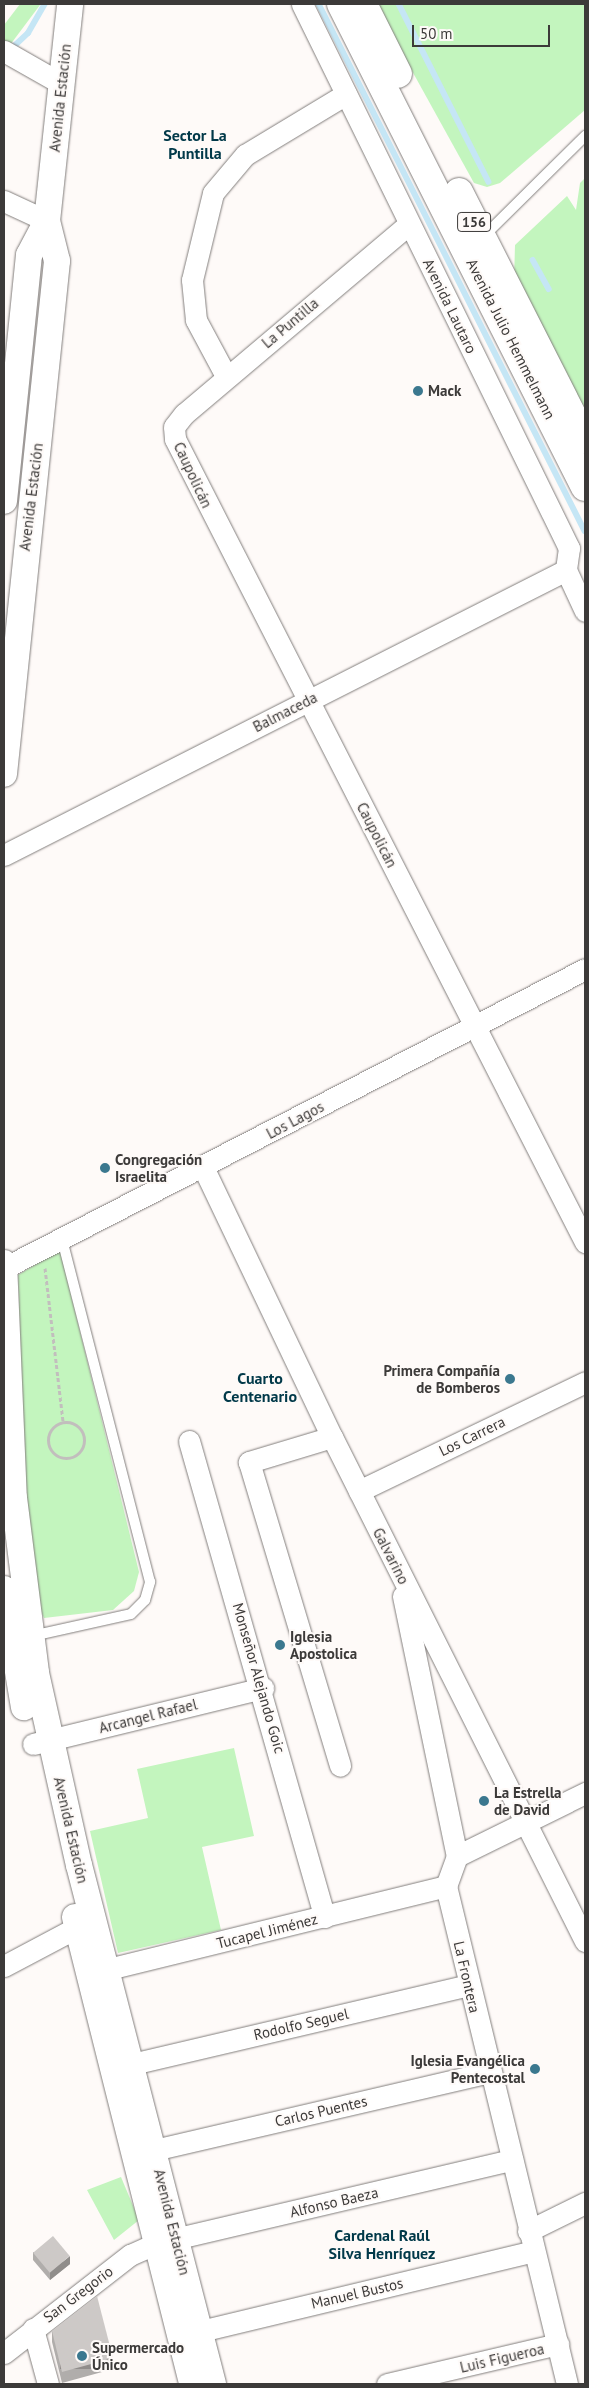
<!DOCTYPE html>
<html>
<head>
<meta charset="utf-8">
<style>
	body { margin:0 }
	#map { position:relative; width:589px; height:2388px; overflow:hidden; background:#fefaf8; font-family:"PT Sans",sans-serif }
	div>[style] { position:absolute }
	[style*='--x'] { left:calc(var(--x)*1px); top:calc(var(--y)*1px); width:calc(var(--w)*1px); rotate:calc(var(--a)*1deg) }
	.green>* { inset:0; background:#c3f5be }
	.stream>* { height:5.5px; margin:-2.75px; padding:0 2.75px; transform-origin:2.75px; border-radius:2.75px; background:#c5e6f5 }
	.path>* { height:3px; margin-top:-1.5px; transform-origin:0; background:repeating-linear-gradient(90deg,#c2bebd 0 4px,transparent 0 6.5px) }
	.path>.ring { margin:-1.5px; padding:0; box-sizing:content-box; background:none; border:3px solid #c2bebd; border-radius:50% }
	.roads { filter:drop-shadow(0 0 1px #827e7c) drop-shadow(0 0 1px #827e7c) }
	.service>* { height:10px; margin:-5px; padding:0 5px; transform-origin:5px; border-radius:5px; background:#fff }
	.minor>* { height:21px; margin:-10.5px; padding:0 10.5px; transform-origin:10.5px; border-radius:10.5px; background:#fff }
	.tertiary>* { height:26px; margin:-13px; padding:0 13px; transform-origin:13px; border-radius:13px; background:#fff }
	.trunk>* { height:28px; margin:-14px; padding:0 14px; transform-origin:14px; border-radius:14px; background:#fff }
	.wall>* { inset:0; background:#b0adab }
	.shaded-wall>* { inset:0; background:#908d8b; transform-origin:0 0 }
	.building>* { inset:0; background:#cdc9c7; transform-origin:0 0 }
	.dots>* { width:14px; height:14px; translate:-50% -50%; box-sizing:border-box; border:2px solid #fefaf8; border-radius:50% }
	span { translate:-50% -50%; white-space:nowrap; text-align:center; line-height:1.15; -webkit-text-stroke:4px #fefaf8; paint-order:stroke }
	.shield-label span { padding:1px 4px; background:#fefaf8; border:1px solid; border-radius:4px; -webkit-text-stroke-width:0 }
	.shield-label { font-size:14px; color:#3c3a39; font-weight:700 }
	.street-label { font-size:15px; color:#3c3a39 }
	.poi-label { font-size:15px; color:#3c3a39; font-weight:700 }
	.left { translate:0 -50%; text-align:left }
	.right { translate:-100% -50%; text-align:right }
	.neighbourhood-label { font-size:16px; color:#013949; font-weight:700 }
	.frame { position:absolute; inset:0; border:5px solid #3c3a39; pointer-events:none }
	.scale { position:absolute; left:412px; top:25px; width:138px; height:22px; box-sizing:border-box; border:2px solid #3c3a39; border-top:0; padding-left:6px; font-size:15px; line-height:18px; white-space:nowrap; color:#3c3a39; -webkit-text-stroke:4px #fefaf8; paint-order:stroke }
</style>
</head>
<body>
<div id="map">
	<div class="green">
		<div style="clip-path:polygon(20px 4px,40px 5px,10px 45px,4px 40px,4px 25px)"></div>
		<div style="clip-path:polygon(375px 4px,585px 4px,585px 110px,500px 183px,487px 187px,474px 183px)"></div>
		<div style="clip-path:polygon(585px 178px,585px 421px,514px 281px,515px 245px,567px 196px,576px 210px,580px 183px)"></div>
		<div style="clip-path:polygon(60px 1250px,139px 1572px,134px 1591px,113px 1610px,44px 1618px,35px 1599px,25px 1525px,18px 1275px)"></div>
		<div style="clip-path:polygon(234px 1748px,254px 1836px,202px 1847px,221px 1930px,118px 1953px,90px 1831px,148px 1818px,137px 1769px)"></div>
		<div style="clip-path:polygon(121px 2177px,139px 2220px,114px 2240px,87px 2190px)"></div>
	</div>
	<div class="stream">
		<div style="--x:319;--y:4;--w:590;--a:63.22"></div>
		<div style="--x:399;--y:4;--w:199;--a:63.2"></div>
		<div style="--x:11;--y:49;--w:23;--a:-43"></div>
		<div style="--x:28;--y:33;--w:34;--a:-60"></div>
		<div style="--x:533;--y:260;--w:33;--a:61"></div>
	</div>
	<div class="path">
		<div style="--x:45;--y:1268;--w:154;--a:83.3"></div>
		<div class="ring" style="left:48px;top:1422px;width:33px;height:33px"></div>
	</div>
	<div class="roads">
		<div class="service">
			<div style="--x:483;--y:237;--w:144;--a:-44.7"></div>
			<div style="--x:32;--y:1636;--w:101;--a:-12.5"></div>
			<div style="--x:131;--y:1614;--w:20;--a:-45"></div>
			<div style="--x:145;--y:1600;--w:19;--a:-74"></div>
			<div style="--x:150;--y:1582;--w:354;--a:-104.4"></div>
		</div>
		<div class="minor">
			<div style="--x:302;--y:4;--w:606;--a:63.86"></div>
			<div style="--x:569;--y:548;--w:22;--a:98"></div>
			<div style="--x:566;--y:570;--w:45;--a:65.1"></div>
			<div style="--x:4;--y:51;--w:67;--a:29.6"></div>
			<div style="--x:4;--y:201;--w:47;--a:24.9"></div>
			<div style="--x:409;--y:224;--w:294;--a:139.8"></div>
			<div style="--x:184;--y:414;--w:16;--a:128"></div>
			<div style="--x:174;--y:427;--w:12;--a:85"></div>
			<div style="--x:175;--y:439;--w:902;--a:62.95"></div>
			<div style="--x:226;--y:376;--w:64;--a:-118.2"></div>
			<div style="--x:196;--y:320;--w:40;--a:-95.7"></div>
			<div style="--x:192;--y:280;--w:89;--a:-76.4"></div>
			<div style="--x:213;--y:193;--w:50;--a:-49.9"></div>
			<div style="--x:245;--y:155;--w:118;--a:-31.1"></div>
			<div style="--x:4;--y:855;--w:630;--a:-26.89"></div>
			<div style="--x:204;--y:1169;--w:297;--a:64.5"></div>
			<div style="--x:332;--y:1437;--w:564;--a:63.34"></div>
			<div style="--x:4;--y:1268;--w:653;--a:-27.23"></div>
			<div style="--x:332;--y:1437;--w:87;--a:163.2"></div>
			<div style="--x:249;--y:1462;--w:317;--a:73.3"></div>
			<div style="--x:189;--y:1441;--w:495;--a:74.1"></div>
			<div style="--x:359;--y:1491;--w:251;--a:-25.7"></div>
			<div style="--x:403;--y:1596;--w:266;--a:78.3"></div>
			<div style="--x:457;--y:1856;--w:32;--a:110"></div>
			<div style="--x:446;--y:1886;--w:512;--a:76.34"></div>
			<div style="--x:33;--y:1744;--w:237;--a:-13.7"></div>
			<div style="--x:457;--y:1856;--w:143;--a:-26.2"></div>
			<div style="--x:4;--y:1966;--w:98;--a:-27.9"></div>
			<div style="--x:92;--y:1973;--w:365;--a:-13.8"></div>
			<div style="--x:132;--y:2064;--w:346;--a:-13.2"></div>
			<div style="--x:154;--y:2150;--w:344;--a:-13.1"></div>
			<div style="--x:528;--y:2231;--w:64;--a:-26.2"></div>
			<div style="--x:33;--y:2329;--w:57;--a:74.7"></div>
			<div style="--x:184;--y:2335;--w:360;--a:-13.5"></div>
			<div style="--x:4;--y:2353;--w:160;--a:-37.9"></div>
			<div style="--x:130;--y:2255;--w:30;--a:-24"></div>
			<div style="--x:157;--y:2243;--w:365;--a:-13.2"></div>
			<div style="--x:387;--y:2384;--w:176;--a:-13.2"></div>
		</div>
		<div class="tertiary">
			<div style="--x:4;--y:501;--w:247;--a:-84.2"></div>
			<div style="--x:29;--y:255;--w:38;--a:-62"></div>
			<div style="--x:4;--y:774;--w:516;--a:-84.1"></div>
			<div style="--x:57;--y:261;--w:41;--a:-104"></div>
			<div style="--x:47;--y:221;--w:218;--a:-83.9"></div>
			<div style="--x:4;--y:1263;--w:235;--a:87.6"></div>
			<div style="--x:14;--y:1498;--w:176;--a:82.8"></div>
			<div style="--x:36;--y:1673;--w:197;--a:77.4"></div>
			<div style="--x:79;--y:1865;--w:536;--a:75.52"></div>
			<div style="--x:4;--y:1589;--w:120;--a:80.4"></div>
			<div style="--x:75;--y:1917;--w:481;--a:75.9"></div>
		</div>
		<div class="trunk">
			<div style="--x:341;--y:4;--w:541;--a:63.2"></div>
			<div style="--x:363;--y:4;--w:78;--a:63.4"></div>
			<div style="--x:459;--y:192;--w:278;--a:63.1"></div>
		</div>
	</div>
	<div class="wall">
		<div style="clip-path:polygon(33px 2252px,70px 2264px,50px 2280px,33px 2260px)"></div>
		<div style="clip-path:polygon(52px 2331px,113px 2369px,62px 2383px,52px 2342px)"></div>
	</div>
	<div class="shaded-wall">
		<div style="clip-path:polygon(70px 2256px,70px 2264px,50px 2280px,50px 2272px)"></div>
		<div style="left:113px;top:2358px;width:11px;height:53px;rotate:90deg"></div>
	</div>
	<div class="building">
		<div style="left:53px;top:2236px;width:26px;height:26px;rotate:50deg"></div>
		<div style="clip-path:polygon(97px 2296px,113px 2358px,62px 2372px,52px 2331px)"></div>
	</div>
	<div class="dots">
		<div style="left:418px;top:391px;background:#3b788f"></div>
		<div style="left:105px;top:1168px;background:#3b788f"></div>
		<div style="left:510px;top:1379px;background:#3b788f"></div>
		<div style="left:280px;top:1645px;background:#3b788f"></div>
		<div style="left:484px;top:1801px;background:#3b788f"></div>
		<div style="left:535px;top:2069px;background:#3b788f"></div>
		<div style="left:82px;top:2356px;background:#3b788f"></div>
	</div>
	<div class="shield-label">
		<span style="left:474px;top:222px">156</span>
	</div>
	<div class="street-label">
		<span style="left:60px;top:98px;rotate:-84deg">Avenida Estación</span>
		<span style="left:450px;top:306px;rotate:64deg">Avenida Lautaro</span>
		<span style="left:290px;top:323px;rotate:-40deg">La Puntilla</span>
		<span style="left:511px;top:339px;rotate:63deg">Avenida Julio Hemmelmann</span>
		<span style="left:193px;top:475px;rotate:65deg">Caupolicán</span>
		<span style="left:31px;top:497px;rotate:-83deg">Avenida Estación</span>
		<span style="left:285px;top:712px;rotate:-27deg">Balmaceda</span>
		<span style="left:377px;top:835px;rotate:63deg">Caupolicán</span>
		<span style="left:295px;top:1120px;rotate:-28deg">Los Lagos</span>
		<span style="left:472px;top:1436px;rotate:-26deg">Los Carrera</span>
		<span style="left:391px;top:1556px;rotate:63deg">Galvarino</span>
		<span style="left:259px;top:1678px;rotate:74deg">Monseñor Alejando Goic</span>
		<span style="left:148px;top:1716px;rotate:-14deg">Arcangel Rafael</span>
		<span style="left:71px;top:1830px;rotate:77deg">Avenida Estación</span>
		<span style="left:267px;top:1931px;rotate:-14deg">Tucapel Jiménez</span>
		<span style="left:467px;top:1977px;rotate:77deg">La Frontera</span>
		<span style="left:301px;top:2024px;rotate:-13deg">Rodolfo Seguel</span>
		<span style="left:321px;top:2111px;rotate:-13deg">Carlos Puentes</span>
		<span style="left:334px;top:2202px;rotate:-13deg">Alfonso Baeza</span>
		<span style="left:172px;top:2222px;rotate:76deg">Avenida Estación</span>
		<span style="left:357px;top:2293px;rotate:-13deg">Manuel Bustos</span>
		<span style="left:78px;top:2294px;rotate:-37deg">San Gregorio</span>
		<span style="left:502px;top:2358px;rotate:-13deg">Luis Figueroa</span>
	</div>
	<div class="poi-label">
		<span class="left" style="left:428px;top:391px">Mack</span>
		<span class="left" style="left:115px;top:1168px">Congregación<br>Israelita</span>
		<span class="right" style="left:500px;top:1379px">Primera Compañía<br>de Bomberos</span>
		<span class="left" style="left:290px;top:1645px">Iglesia<br>Apostolica</span>
		<span class="left" style="left:494px;top:1801px">La Estrella<br>de David</span>
		<span class="right" style="left:525px;top:2069px">Iglesia Evangélica<br>Pentecostal</span>
		<span class="left" style="left:92px;top:2356px">Supermercado<br>Único</span>
	</div>
	<div class="neighbourhood-label">
		<span style="left:195px;top:144px">Sector La<br>Puntilla</span>
		<span style="left:260px;top:1387px">Cuarto<br>Centenario</span>
		<span style="left:382px;top:2244px">Cardenal Raúl<br>Silva Henríquez</span>
	</div>
	<div class="frame"></div>
	<div class="scale">50 m</div>
</div>
</body>
</html>
